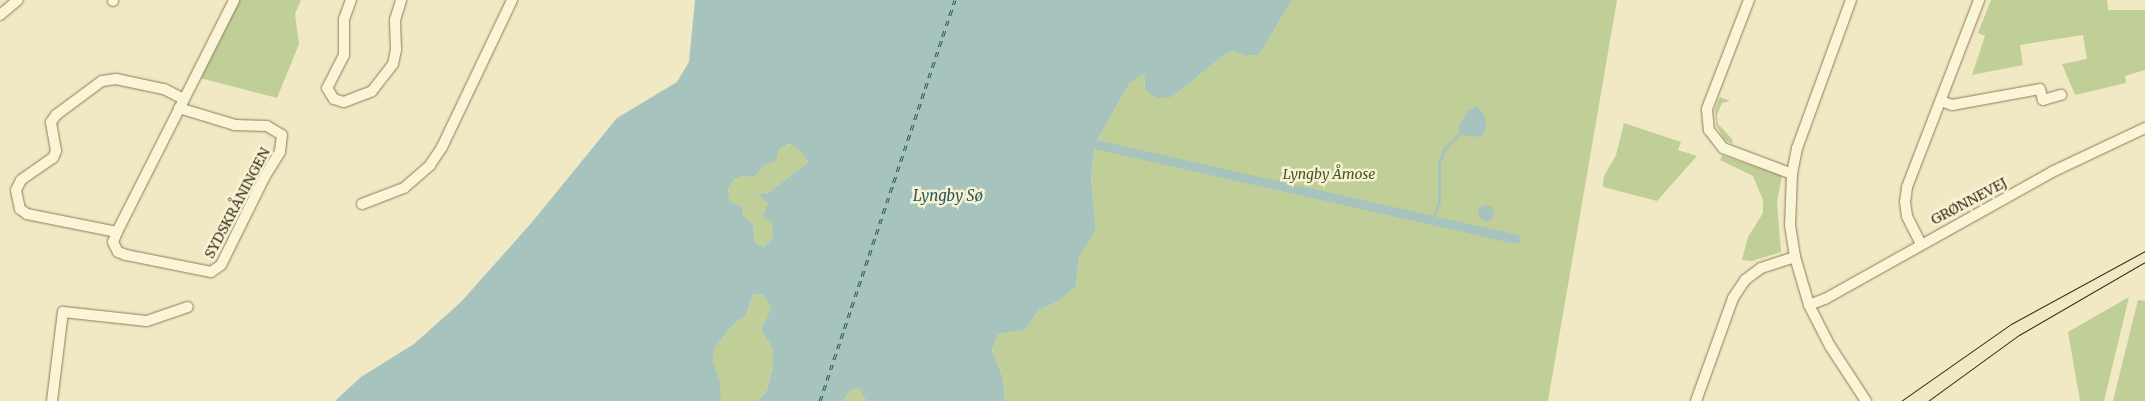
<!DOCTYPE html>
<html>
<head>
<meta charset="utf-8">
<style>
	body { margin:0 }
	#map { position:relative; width:2145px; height:401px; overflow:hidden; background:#f0e9c4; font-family:Merriweather,serif }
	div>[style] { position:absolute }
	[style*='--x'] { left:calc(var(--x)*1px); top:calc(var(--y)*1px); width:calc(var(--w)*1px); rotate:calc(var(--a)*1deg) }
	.green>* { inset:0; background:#c0cf97 }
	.water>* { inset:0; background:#a6c3be }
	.round { border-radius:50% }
	.stream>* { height:2.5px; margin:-1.25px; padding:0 1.25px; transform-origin:1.25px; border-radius:1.25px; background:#a6c3be }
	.canal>* { height:9px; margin:-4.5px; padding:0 4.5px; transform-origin:4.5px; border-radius:4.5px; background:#a6c3be }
	.ferry>* { height:1px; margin-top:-0.5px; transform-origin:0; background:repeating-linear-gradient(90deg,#2c585b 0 6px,transparent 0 11px) }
	.roads { filter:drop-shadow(0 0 1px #8b7b59) drop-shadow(0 0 1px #8b7b59) }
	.minor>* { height:10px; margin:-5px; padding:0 5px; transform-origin:5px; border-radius:5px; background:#faf5d7 }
	.tram>* { height:1px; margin:-0.5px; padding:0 0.5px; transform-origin:0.5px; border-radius:0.5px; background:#3b301e }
	span { translate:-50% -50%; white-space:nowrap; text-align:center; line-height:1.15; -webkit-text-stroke:5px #f7f2d4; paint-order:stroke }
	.park-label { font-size:14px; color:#445824; font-style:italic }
	.street-label { font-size:14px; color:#3b301e }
	.water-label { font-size:15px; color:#2c585b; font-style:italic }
</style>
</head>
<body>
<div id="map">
	<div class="green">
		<div style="clip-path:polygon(239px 0,301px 0,295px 14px,299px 44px,277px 98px,200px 78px)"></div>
		<div style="clip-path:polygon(1292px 0,1617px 0,1548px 401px,1005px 401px,1003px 378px,992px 350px,998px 334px,1025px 330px,1039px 310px,1057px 302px,1076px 287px,1079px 257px,1096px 230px,1091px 177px,1095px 144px,1129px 84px,1144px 73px,1145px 90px,1172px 97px,1225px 54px,1234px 51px,1246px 56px,1259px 55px)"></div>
		<div style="clip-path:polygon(1991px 0,2107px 0,2108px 10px,2145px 10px,2145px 70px,2125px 76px,2126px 83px,2075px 95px,2062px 64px,2087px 59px,2083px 35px,2020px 45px,2023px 65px,1972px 75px,1985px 36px,1978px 33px)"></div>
		<div style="clip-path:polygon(1720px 97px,1730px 101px,1722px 103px,1717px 115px,1718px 124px,1733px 140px,1732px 144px,1724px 139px,1716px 125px,1715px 108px)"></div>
		<div style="clip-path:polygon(1624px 123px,1681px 142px,1678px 150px,1697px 156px,1657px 201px,1603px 187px,1604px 176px,1616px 155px)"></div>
		<div style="clip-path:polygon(791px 144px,800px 150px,808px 162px,767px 194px,758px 192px,768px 204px,773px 237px,764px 247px,755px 243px,753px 224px,742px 214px,742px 207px,730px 202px,728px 189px,734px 179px,744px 176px,754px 177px,779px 149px)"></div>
		<div style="clip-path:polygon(1722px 155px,1782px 176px,1777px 202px,1781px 252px,1752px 261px,1742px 260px,1748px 237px,1763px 213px,1763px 200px,1753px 176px,1720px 160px)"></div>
		<div style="clip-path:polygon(753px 294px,763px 295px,771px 308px,761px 330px,773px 349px,773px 368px,766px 392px,757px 401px,721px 401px,713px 362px,715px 347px,732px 326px,746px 315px)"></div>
		<div style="clip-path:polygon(2129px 297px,2104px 401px,2080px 401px,2068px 332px)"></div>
		<div style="clip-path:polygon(2138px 300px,2145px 301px,2145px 401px,2113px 401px)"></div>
		<div style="clip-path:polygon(859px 388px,866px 401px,843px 401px,850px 391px)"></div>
	</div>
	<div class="water">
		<div style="clip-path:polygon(evenodd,695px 0,1292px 0,1259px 55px,1246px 56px,1234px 51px,1225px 54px,1172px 97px,1158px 98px,1145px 90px,1144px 73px,1129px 84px,1095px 144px,1091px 177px,1096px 230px,1079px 257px,1076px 287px,1057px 302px,1039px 310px,1025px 330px,998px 334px,992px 350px,1003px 378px,1005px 401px,866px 401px,859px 388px,850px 391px,843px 401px,757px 401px,766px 392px,773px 368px,773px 349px,761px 330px,771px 308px,763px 295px,753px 294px,746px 315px,732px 326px,715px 347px,713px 362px,720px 383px,721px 401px,335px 401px,361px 377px,414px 344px,461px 302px,533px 221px,617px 118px,677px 82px,689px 62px,695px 0,790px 144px,800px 150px,808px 162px,767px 194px,757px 192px,768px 204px,763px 217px,771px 222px,773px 237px,764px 247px,755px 243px,753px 224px,742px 214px,742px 207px,730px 202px,728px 189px,734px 179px,744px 176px,754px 177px,766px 164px,776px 161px,779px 149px,790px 144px)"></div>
		<div style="clip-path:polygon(1477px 106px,1485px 116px,1486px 129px,1481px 137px,1460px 135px,1459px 127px,1467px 111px)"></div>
		<div class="round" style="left:1478px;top:205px;width:16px;height:16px"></div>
	</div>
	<div class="stream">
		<div style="--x:1432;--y:220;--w:19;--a:-69"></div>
		<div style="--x:1439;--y:202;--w:39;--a:-90"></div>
		<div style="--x:1439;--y:163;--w:14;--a:-69"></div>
		<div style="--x:1444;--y:150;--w:23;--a:-47"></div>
	</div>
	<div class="canal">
		<div style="--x:1095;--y:144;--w:431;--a:12.7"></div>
	</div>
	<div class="ferry">
		<div style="--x:819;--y:401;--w:423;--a:-71.4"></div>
		<div style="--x:821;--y:401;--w:423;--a:-71.4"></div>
	</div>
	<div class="roads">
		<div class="minor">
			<div style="--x:351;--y:0;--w:20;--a:110"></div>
			<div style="--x:344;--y:19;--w:36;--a:90"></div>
			<div style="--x:344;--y:55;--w:37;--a:117"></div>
			<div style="--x:327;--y:88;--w:13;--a:58"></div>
			<div style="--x:334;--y:99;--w:10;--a:17"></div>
			<div style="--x:344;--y:102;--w:30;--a:-21"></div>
			<div style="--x:372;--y:91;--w:34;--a:-52"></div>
			<div style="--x:393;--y:64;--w:14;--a:-78"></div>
			<div style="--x:396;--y:50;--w:30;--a:-92"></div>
			<div style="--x:395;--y:20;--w:21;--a:-73"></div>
			<div style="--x:1749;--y:0;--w:117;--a:111.1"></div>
			<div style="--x:1707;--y:109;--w:21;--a:85"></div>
			<div style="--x:1709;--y:130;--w:23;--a:52"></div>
			<div style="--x:1723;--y:148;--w:74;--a:20.6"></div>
			<div style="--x:1851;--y:0;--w:158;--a:110"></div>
			<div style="--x:1797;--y:148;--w:26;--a:101"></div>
			<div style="--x:1792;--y:174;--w:51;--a:92.2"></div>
			<div style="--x:1790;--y:225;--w:32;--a:81"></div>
			<div style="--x:1795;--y:257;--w:50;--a:73.7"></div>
			<div style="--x:1809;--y:305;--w:46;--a:62.9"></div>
			<div style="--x:1830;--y:346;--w:66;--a:56.8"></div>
			<div style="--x:113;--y:1;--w:1;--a:-90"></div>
			<div style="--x:0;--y:15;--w:23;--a:-40"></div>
			<div style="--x:1941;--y:101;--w:12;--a:20"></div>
			<div style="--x:1952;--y:105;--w:89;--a:-10.3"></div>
			<div style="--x:2040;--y:89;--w:11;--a:75"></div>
			<div style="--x:2043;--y:100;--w:19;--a:-16"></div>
			<div style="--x:179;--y:108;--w:59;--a:16.9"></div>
			<div style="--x:235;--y:125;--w:32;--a:2"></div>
			<div style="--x:267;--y:126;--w:17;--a:31"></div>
			<div style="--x:282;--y:135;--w:17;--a:97"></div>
			<div style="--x:280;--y:152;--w:28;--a:122"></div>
			<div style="--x:265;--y:176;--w:99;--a:116.3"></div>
			<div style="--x:221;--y:265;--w:12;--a:145"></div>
			<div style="--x:211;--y:272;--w:87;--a:-168.7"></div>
			<div style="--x:126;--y:255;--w:9;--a:-159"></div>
			<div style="--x:118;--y:252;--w:11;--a:-117"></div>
			<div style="--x:113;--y:242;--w:11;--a:-68"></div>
			<div style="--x:117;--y:232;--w:260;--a:-63.2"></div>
			<div style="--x:362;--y:204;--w:45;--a:-20.9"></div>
			<div style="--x:404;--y:188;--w:35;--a:-41"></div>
			<div style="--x:430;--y:165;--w:22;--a:-56"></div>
			<div style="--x:442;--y:147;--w:163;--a:-64.5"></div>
			<div style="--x:117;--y:232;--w:92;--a:-168.7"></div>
			<div style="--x:27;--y:214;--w:9;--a:-144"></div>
			<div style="--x:20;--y:209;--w:19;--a:-102"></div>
			<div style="--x:16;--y:190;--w:11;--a:-63"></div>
			<div style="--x:21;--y:180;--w:39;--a:-35"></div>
			<div style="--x:53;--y:158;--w:8;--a:-67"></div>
			<div style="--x:56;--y:151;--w:29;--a:-100"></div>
			<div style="--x:51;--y:122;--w:9;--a:-54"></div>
			<div style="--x:56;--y:115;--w:57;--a:-36.5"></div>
			<div style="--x:102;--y:81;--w:14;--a:-8"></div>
			<div style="--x:116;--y:79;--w:49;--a:11.8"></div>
			<div style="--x:164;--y:89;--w:22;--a:27"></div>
			<div style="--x:1921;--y:244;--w:31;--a:-117"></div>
			<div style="--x:1907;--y:216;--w:14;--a:-98"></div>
			<div style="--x:1905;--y:202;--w:15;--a:-82"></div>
			<div style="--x:1907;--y:187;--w:200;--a:-68.9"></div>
			<div style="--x:1809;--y:305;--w:17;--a:-21"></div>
			<div style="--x:1825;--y:299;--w:262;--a:-29.2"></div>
			<div style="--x:2054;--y:171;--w:101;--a:-25.3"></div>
			<div style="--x:52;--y:401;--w:90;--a:-83"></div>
			<div style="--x:63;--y:312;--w:84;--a:6.1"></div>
			<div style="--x:147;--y:321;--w:43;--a:-18.9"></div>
			<div style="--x:1696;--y:401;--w:109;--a:-70.2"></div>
			<div style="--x:1733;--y:298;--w:22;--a:-56"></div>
			<div style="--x:1745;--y:280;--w:20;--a:-37"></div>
			<div style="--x:1761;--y:268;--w:36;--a:-18"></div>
		</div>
	</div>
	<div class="tram">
		<div style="--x:1901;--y:401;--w:134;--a:-35"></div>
		<div style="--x:2011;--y:324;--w:153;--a:-28.6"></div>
		<div style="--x:1928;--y:401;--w:112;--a:-36"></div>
		<div style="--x:2019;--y:335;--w:146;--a:-30.1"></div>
	</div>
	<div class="park-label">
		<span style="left:1329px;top:174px">Lyngby Åmose</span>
	</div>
	<div class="street-label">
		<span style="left:1969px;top:201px;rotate:-28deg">GRØNNEVEJ</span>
		<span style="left:237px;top:203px;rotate:-62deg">SYDSKRÅNINGEN</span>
	</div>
	<div class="water-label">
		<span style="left:948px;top:196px">Lyngby Sø</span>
	</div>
</div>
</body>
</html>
